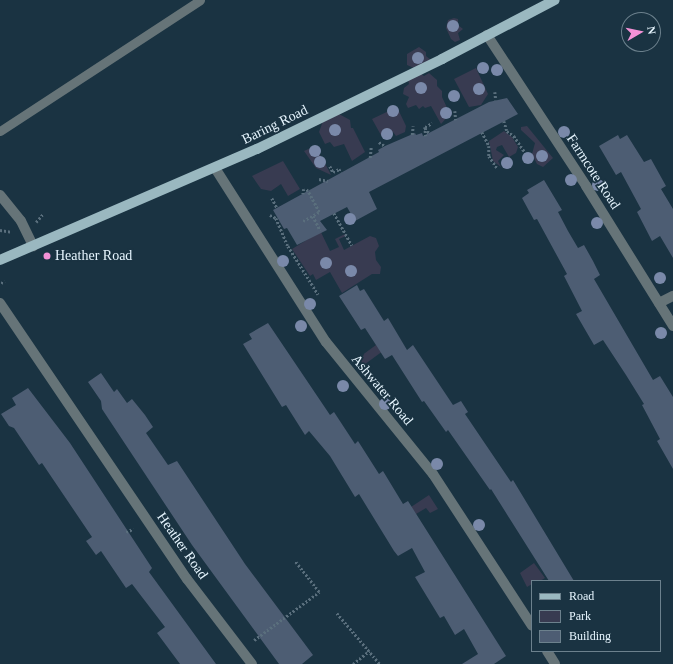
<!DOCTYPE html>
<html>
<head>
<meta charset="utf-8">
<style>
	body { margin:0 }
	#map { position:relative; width:673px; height:664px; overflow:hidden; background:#1a3342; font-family:"Times New Roman",serif }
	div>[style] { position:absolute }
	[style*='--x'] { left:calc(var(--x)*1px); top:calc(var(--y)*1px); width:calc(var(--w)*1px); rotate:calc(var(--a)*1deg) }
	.green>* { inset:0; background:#383b51; transform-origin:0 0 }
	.building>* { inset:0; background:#4d5d73 }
	.path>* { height:2.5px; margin-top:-1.25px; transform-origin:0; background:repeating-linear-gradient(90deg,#5a6f7d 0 2px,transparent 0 4px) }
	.service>* { height:9px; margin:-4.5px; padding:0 4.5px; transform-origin:4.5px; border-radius:4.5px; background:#667478 }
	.minor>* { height:10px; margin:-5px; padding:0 5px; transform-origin:5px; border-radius:5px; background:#667478 }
	.primary>* { height:10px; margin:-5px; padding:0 5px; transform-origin:5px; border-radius:5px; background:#9ab8c0 }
	.trees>* { width:12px; height:12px; margin:-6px; border-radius:50%; background:#7a89a9 }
	.dots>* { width:11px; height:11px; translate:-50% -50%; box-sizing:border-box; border:2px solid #1a3342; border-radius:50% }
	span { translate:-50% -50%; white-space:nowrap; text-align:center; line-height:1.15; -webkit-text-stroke:3.5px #1a3342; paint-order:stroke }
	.street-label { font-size:14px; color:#e6f5fe }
	.poi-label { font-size:14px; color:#e6f5fe }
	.left { translate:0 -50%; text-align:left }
	.legend { position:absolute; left:531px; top:580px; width:130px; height:72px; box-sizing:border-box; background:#1a3342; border:1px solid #6c818d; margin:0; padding:5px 7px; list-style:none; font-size:12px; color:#e6f5fe }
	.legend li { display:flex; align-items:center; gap:8px; height:20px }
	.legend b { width:20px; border:1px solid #6c818d }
	.north { position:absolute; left:621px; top:12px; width:40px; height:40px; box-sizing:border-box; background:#1a3342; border:1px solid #6c818d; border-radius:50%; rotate:81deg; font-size:11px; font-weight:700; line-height:16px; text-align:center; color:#e6f5fe }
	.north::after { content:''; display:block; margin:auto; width:14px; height:18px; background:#f391d6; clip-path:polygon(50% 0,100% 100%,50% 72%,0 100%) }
</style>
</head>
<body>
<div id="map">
	<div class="green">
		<div style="clip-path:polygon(454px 18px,458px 19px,458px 25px,463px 29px,458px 33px,460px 40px,455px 42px,451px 39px,446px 28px,448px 20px)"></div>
		<div style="clip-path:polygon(419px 47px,426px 52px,426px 56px,431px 60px,414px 68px,407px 65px,407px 54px)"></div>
		<div style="clip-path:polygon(476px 68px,488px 94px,481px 105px,469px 107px,454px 79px)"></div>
		<div style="clip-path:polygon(420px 73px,424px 76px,429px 73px,437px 80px,437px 86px,442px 91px,442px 97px,450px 114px,441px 124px,431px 106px,425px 108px,423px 106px,419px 109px,416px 105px,408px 108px,406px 104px,409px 97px,403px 94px,404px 88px,409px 84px,408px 80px)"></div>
		<div style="clip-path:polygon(397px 107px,406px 126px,405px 132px,396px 136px,393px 132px,382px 137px,372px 119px)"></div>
		<div style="clip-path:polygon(339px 114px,350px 120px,351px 128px,353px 128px,365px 152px,352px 161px,344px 144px,334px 147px,330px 142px,325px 144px,319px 132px,323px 121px)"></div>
		<div style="clip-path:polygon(527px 126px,553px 158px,543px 167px,537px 164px,532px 154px,535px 143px,521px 130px,521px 127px)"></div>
		<div style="clip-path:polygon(504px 131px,512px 137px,518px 147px,516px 153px,509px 157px,502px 145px,497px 147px,496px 150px,504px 155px,498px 161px,501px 167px,493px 161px,489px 141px)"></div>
		<div style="clip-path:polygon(315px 146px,328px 169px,331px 175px,316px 168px,304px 151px)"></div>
		<div style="clip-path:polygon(283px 161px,300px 189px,288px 196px,281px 184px,271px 191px,261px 189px,252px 176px)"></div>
		<div style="clip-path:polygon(318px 226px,330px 251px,339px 247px,335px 239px,345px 234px,346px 236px,339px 239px,344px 250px,370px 236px,376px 238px,379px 246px,375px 252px,376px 260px,381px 267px,380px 274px,372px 274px,342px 293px,330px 272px,316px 280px,313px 274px,310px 276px,292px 249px,310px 238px)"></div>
		<div style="left:376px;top:345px;width:9px;height:22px;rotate:54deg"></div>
		<div style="clip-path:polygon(429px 495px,438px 509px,430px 513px,426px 508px,416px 514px,411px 507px)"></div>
		<div style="clip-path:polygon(534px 563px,545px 578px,540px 581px,532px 581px,532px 584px,527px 587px,520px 573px)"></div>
	</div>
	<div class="building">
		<div style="clip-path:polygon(507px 98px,518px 114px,369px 192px,377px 209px,355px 221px,347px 207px,320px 221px,327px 230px,297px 245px,287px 228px,284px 229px,273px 210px,379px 152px,378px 150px,385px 146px,415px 133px,416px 135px,422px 133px,423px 136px,489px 102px)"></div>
		<div style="clip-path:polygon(618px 135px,620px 139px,627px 135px,644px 162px,651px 159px,666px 186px,661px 189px,673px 209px,673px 258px,660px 236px,652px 241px,637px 212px,641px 209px,621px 172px,616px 175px,599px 146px)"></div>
		<div style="clip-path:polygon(544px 180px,562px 210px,558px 212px,568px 231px,578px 248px,584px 245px,593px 261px,600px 275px,594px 279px,653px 380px,660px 376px,673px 397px,673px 469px,657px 441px,660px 439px,642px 405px,644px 404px,626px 375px,603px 340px,594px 345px,576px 314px,582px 311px,564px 276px,567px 274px,537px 219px,534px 220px,522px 198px,529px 193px,527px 190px)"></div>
		<div style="clip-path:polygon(357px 285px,360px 291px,364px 289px,384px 321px,388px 318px,407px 350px,413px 345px,453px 405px,461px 401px,468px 412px,465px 414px,511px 482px,513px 480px,574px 581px,549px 581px,491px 489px,490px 490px,448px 430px,446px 432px,424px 401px,422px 402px,392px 355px,385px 359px,365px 328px,361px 330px,339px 296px)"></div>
		<div style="clip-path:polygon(268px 323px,330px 415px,334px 412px,355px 444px,358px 441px,379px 474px,383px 471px,403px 504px,408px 501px,506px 656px,494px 664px,462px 664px,478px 654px,464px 629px,455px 635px,444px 616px,440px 618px,415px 577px,425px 572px,412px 548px,398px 556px,394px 551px,359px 494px,355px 497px,330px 456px,309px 431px,305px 435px,286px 405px,282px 407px,243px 344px,252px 339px,249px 334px)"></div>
		<div style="clip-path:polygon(101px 373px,114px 392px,117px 389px,127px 403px,132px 399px,145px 415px,153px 427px,146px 433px,168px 465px,177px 461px,245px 564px,313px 655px,302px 664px,279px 664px,192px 545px,102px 409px,101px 401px,88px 382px)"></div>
		<div style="clip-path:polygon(28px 388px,70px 443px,152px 568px,149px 572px,216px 664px,180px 664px,157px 633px,165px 627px,132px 584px,126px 588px,101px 551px,96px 555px,86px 541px,92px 537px,42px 463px,39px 465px,14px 428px,9px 426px,1px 414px,16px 405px,12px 398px)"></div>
	</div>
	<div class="path">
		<div style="--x:495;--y:92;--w:8;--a:83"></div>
		<div style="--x:455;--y:111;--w:9;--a:84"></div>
		<div style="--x:504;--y:121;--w:10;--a:73"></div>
		<div style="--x:507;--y:131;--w:9;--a:36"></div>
		<div style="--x:514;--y:136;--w:22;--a:56"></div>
		<div style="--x:425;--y:127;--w:8;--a:-30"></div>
		<div style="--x:425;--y:127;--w:9;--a:84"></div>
		<div style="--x:425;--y:128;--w:8;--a:50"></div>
		<div style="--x:482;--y:132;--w:16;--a:63"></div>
		<div style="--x:489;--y:146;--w:10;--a:90"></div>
		<div style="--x:489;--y:156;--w:14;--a:56"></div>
		<div style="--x:412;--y:135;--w:9;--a:-84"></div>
		<div style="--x:379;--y:142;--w:7;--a:34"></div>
		<div style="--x:370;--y:158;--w:11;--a:-85"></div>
		<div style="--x:330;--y:166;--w:7;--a:63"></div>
		<div style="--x:333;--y:172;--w:7;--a:-27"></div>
		<div style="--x:339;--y:169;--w:4;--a:56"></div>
		<div style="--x:319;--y:179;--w:9;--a:13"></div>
		<div style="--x:272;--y:198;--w:11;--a:63"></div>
		<div style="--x:334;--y:213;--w:37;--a:61"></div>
		<div style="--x:270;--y:215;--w:7;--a:27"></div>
		<div style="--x:276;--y:218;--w:30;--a:67"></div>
		<div style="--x:288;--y:246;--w:57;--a:58"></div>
		<div style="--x:313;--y:216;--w:16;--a:63"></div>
		<div style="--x:303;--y:221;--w:18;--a:-29"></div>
		<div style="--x:319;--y:212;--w:24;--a:-118"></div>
		<div style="--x:308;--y:191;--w:4;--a:-153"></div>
		<div style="--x:304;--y:189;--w:5;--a:101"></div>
		<div style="--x:36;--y:222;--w:11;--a:-49"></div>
		<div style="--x:0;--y:230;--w:12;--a:9"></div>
		<div style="--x:1;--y:283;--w:4;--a:-27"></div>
		<div style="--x:126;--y:532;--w:8;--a:-23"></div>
		<div style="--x:337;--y:613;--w:67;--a:49.9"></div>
		<div style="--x:254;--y:640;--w:81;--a:-36.4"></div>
		<div style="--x:319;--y:592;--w:39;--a:-128"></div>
		<div style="--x:353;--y:664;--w:21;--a:-39"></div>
	</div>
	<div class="service">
		<div style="--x:0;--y:131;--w:239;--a:-33.2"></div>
	</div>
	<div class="minor">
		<div style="--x:487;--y:35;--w:181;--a:56.7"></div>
		<div style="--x:586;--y:186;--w:165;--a:58.1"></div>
		<div style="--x:215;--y:168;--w:206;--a:57.5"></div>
		<div style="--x:326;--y:342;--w:170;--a:51"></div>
		<div style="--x:433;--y:474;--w:181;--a:56.9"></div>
		<div style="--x:0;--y:195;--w:33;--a:51"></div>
		<div style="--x:21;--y:221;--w:28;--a:64"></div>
		<div style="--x:0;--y:303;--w:333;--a:55.9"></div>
		<div style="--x:187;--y:579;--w:107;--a:52.6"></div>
		<div style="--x:659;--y:303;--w:16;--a:-27"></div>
		<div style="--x:547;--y:651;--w:15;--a:58"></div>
	</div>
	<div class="primary">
		<div style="--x:0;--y:260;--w:280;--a:-23.4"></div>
		<div style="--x:257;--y:149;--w:206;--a:-25.9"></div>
		<div style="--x:442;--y:59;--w:127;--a:-27.6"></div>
	</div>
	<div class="trees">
		<div style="left:453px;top:26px"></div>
		<div style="left:418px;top:58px"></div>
		<div style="left:483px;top:68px"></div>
		<div style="left:497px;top:70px"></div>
		<div style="left:421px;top:88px"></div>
		<div style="left:479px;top:89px"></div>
		<div style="left:454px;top:96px"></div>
		<div style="left:393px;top:111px"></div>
		<div style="left:446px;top:113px"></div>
		<div style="left:335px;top:130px"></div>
		<div style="left:564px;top:132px"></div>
		<div style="left:387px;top:134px"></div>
		<div style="left:315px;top:151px"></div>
		<div style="left:542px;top:156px"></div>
		<div style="left:528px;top:158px"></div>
		<div style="left:320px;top:162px"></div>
		<div style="left:507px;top:163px"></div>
		<div style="left:571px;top:180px"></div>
		<div style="left:598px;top:185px"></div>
		<div style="left:350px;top:219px"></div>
		<div style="left:597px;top:223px"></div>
		<div style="left:283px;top:261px"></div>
		<div style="left:326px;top:263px"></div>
		<div style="left:351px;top:271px"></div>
		<div style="left:660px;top:278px"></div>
		<div style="left:310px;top:304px"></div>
		<div style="left:301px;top:326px"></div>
		<div style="left:661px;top:333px"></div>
		<div style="left:343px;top:386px"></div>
		<div style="left:385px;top:404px"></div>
		<div style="left:437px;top:464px"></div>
		<div style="left:479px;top:525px"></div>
	</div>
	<div class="dots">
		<div style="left:47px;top:256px;background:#f391d6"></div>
	</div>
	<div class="street-label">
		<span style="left:275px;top:125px;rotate:-26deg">Baring Road</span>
		<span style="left:593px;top:172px;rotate:57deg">Farmcote Road</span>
		<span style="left:382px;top:390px;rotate:50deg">Ashwater Road</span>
		<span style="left:182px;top:546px;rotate:55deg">Heather Road</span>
	</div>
	<div class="poi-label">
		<span class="left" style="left:55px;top:256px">Heather Road</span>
	</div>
	<ul class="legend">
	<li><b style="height:5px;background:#9ab8c0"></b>Road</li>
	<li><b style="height:11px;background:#383b51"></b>Park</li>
	<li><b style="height:11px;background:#4d5d73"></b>Building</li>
	</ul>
	<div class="north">N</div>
</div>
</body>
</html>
